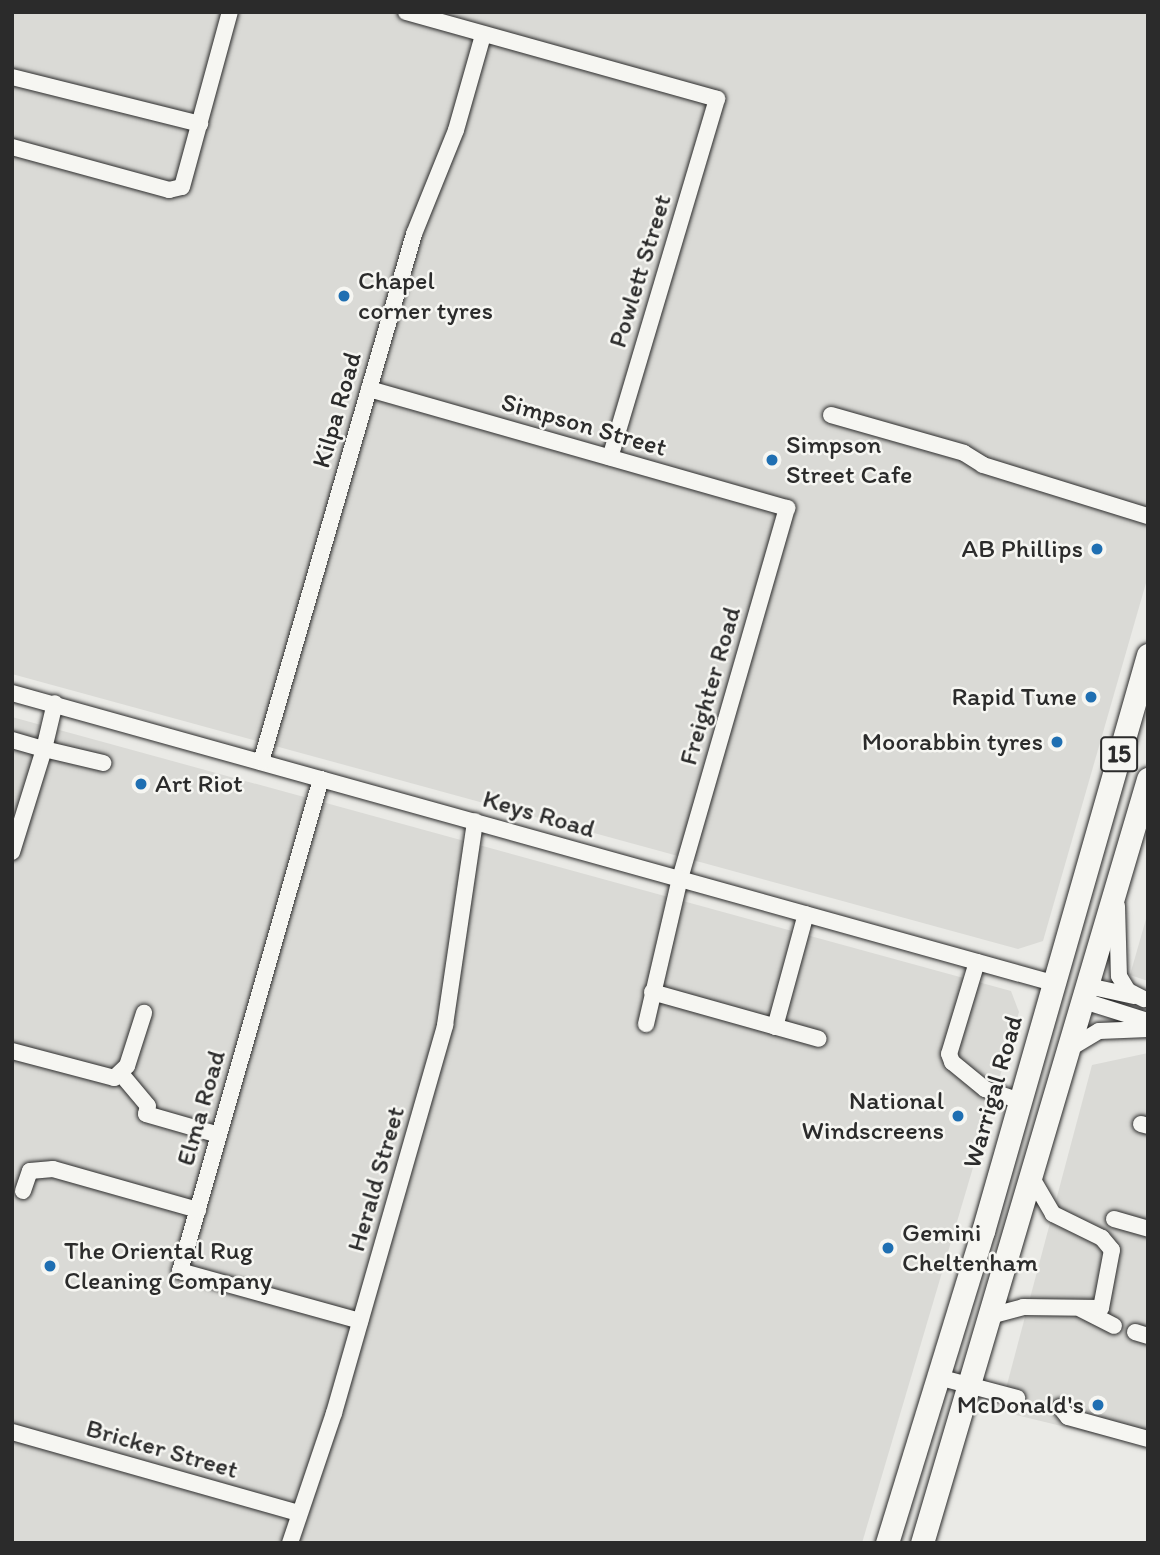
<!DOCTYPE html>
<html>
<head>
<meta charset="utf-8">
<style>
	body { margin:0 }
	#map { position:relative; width:1160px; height:1555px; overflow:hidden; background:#eaeae6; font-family:Itim,sans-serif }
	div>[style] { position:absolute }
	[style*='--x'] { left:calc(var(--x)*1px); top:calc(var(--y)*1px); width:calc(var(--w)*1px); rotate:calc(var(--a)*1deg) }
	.built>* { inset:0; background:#dadad6 }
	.roads { filter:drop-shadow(0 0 2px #2b2b2b) drop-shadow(0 0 2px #2b2b2b) }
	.minor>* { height:16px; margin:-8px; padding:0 8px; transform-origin:8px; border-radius:8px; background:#f6f6f2 }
	.highway>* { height:23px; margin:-11.5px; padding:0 11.5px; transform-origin:11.5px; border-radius:11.5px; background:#f6f6f2 }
	.dots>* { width:19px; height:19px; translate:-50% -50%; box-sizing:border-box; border:4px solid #f6f6f2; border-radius:50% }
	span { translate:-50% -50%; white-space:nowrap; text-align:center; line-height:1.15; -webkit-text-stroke:5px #f6f6f2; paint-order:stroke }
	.shield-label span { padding:2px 5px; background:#f6f6f2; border:2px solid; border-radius:5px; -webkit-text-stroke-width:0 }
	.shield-label { font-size:24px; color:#2b2b2b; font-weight:700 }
	.street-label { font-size:26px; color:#2b2b2b }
	.poi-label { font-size:26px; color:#2b2b2b }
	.left { translate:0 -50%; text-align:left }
	.right { translate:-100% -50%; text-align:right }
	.frame { position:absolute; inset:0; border:14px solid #2b2b2b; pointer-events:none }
</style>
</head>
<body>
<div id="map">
	<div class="built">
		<div style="clip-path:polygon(12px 12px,1148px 12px,1148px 576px,1043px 941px,1018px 949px,12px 674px)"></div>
		<div style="clip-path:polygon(12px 717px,1011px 991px,1019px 1012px,862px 1543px,12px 1543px)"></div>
		<div style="clip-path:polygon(1148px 912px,1148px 981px,1130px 975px)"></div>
		<div style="clip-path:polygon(1148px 1053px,1148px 1447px,1000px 1411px,1092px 1065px)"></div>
	</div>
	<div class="roads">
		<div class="minor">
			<div style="--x:406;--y:12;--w:323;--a:15.6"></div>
			<div style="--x:717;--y:99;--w:374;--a:106.6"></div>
			<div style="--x:12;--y:77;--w:194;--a:14"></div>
			<div style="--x:12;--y:147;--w:163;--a:15.3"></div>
			<div style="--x:169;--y:190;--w:13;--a:-13"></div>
			<div style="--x:182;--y:187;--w:181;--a:-74.7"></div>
			<div style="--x:369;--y:389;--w:435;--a:15.9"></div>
			<div style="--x:787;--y:508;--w:385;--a:106.1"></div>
			<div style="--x:680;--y:878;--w:150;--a:103.1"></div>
			<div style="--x:831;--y:415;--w:138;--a:15.9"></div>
			<div style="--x:964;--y:453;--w:22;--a:32"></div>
			<div style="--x:983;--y:465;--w:173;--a:17.2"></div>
			<div style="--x:12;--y:693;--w:1081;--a:15.57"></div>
			<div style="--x:12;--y:740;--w:33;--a:16"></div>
			<div style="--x:44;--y:749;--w:47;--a:-76.6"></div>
			<div style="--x:261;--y:762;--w:550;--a:-73.84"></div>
			<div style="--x:414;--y:234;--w:112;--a:-68"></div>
			<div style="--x:456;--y:130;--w:99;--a:-74.1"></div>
			<div style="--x:321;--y:779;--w:512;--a:105.99"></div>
			<div style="--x:180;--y:1271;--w:187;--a:15.5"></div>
			<div style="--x:12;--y:852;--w:108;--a:-72.7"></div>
			<div style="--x:44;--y:749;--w:61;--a:13.3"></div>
			<div style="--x:1117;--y:906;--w:70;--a:88.4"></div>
			<div style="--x:1119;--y:976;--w:17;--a:59"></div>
			<div style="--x:1128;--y:991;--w:18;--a:27"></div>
			<div style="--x:977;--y:962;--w:96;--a:106.9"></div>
			<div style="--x:949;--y:1054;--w:9;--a:69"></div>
			<div style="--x:952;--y:1062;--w:43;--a:39.3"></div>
			<div style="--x:985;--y:1089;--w:37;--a:19"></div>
			<div style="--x:1088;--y:986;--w:47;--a:12.3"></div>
			<div style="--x:652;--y:992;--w:173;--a:15.7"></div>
			<div style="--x:1084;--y:1001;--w:67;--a:17.4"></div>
			<div style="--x:775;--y:1027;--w:117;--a:-74.7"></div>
			<div style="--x:1069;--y:1049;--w:35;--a:-31"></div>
			<div style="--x:1099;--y:1031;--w:49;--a:-2.3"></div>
			<div style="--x:12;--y:1051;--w:106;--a:14.8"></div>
			<div style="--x:114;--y:1078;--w:18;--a:-43"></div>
			<div style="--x:127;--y:1066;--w:56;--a:-72.2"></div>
			<div style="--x:122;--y:1075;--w:40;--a:50"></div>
			<div style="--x:148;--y:1106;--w:8;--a:104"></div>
			<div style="--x:146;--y:1114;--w:76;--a:16"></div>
			<div style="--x:1141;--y:1124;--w:7;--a:16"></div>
			<div style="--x:23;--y:1191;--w:21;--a:-71"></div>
			<div style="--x:30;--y:1171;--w:23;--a:-5"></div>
			<div style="--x:53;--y:1169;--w:151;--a:15.8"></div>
			<div style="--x:1114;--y:1219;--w:35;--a:16"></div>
			<div style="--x:1081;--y:1309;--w:37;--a:27"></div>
			<div style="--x:990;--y:1316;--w:34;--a:-15"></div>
			<div style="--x:1023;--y:1307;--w:78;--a:0.7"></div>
			<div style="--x:1101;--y:1308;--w:59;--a:-79.3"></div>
			<div style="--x:1112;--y:1250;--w:16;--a:-130"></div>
			<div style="--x:1102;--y:1238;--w:55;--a:-153.9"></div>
			<div style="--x:1053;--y:1214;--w:42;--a:-120.3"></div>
			<div style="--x:1135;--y:1332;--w:14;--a:17"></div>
			<div style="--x:938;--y:1377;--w:82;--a:14.9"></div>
			<div style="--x:1060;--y:1407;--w:13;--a:51"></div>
			<div style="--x:1068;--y:1417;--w:83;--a:15.4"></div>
			<div style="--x:12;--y:1432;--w:297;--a:15.8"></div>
			<div style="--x:290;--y:1543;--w:137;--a:-71.3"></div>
			<div style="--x:334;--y:1413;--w:404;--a:-74"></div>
			<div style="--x:445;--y:1025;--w:206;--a:-81.6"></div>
		</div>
		<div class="highway">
			<div style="--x:887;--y:1543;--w:326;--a:-72.9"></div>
			<div style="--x:983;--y:1231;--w:599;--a:-74.02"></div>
			<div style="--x:922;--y:1543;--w:797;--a:-73.52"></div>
		</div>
	</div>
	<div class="dots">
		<div style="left:344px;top:296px;background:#1f6fb2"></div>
		<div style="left:772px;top:460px;background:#1f6fb2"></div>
		<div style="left:1097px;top:549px;background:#1f6fb2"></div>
		<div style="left:1091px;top:697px;background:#1f6fb2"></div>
		<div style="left:1057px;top:742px;background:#1f6fb2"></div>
		<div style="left:141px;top:784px;background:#1f6fb2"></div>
		<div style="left:958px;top:1116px;background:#1f6fb2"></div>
		<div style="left:888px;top:1248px;background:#1f6fb2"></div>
		<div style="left:50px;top:1266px;background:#1f6fb2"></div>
		<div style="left:1098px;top:1405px;background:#1f6fb2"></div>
	</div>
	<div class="shield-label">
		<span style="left:1119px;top:754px">15</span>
	</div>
	<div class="street-label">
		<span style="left:640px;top:271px;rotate:-73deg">Powlett Street</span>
		<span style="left:337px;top:410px;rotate:-74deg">Kilpa Road</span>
		<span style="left:584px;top:425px;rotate:16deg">Simpson Street</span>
		<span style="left:710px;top:686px;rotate:-74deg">Freighter Road</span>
		<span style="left:539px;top:814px;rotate:16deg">Keys Road</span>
		<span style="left:993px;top:1092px;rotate:-74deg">Warrigal Road</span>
		<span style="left:201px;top:1108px;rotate:-74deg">Elma Road</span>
		<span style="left:376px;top:1179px;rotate:-74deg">Herald Street</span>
		<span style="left:162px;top:1449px;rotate:16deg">Bricker Street</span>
	</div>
	<div class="poi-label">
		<span class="left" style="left:358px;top:296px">Chapel<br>corner tyres</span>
		<span class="left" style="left:786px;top:460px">Simpson<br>Street Cafe</span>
		<span class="right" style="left:1083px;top:549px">AB Phillips</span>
		<span class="right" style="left:1077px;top:697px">Rapid Tune</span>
		<span class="right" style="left:1043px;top:742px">Moorabbin tyres</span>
		<span class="left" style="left:155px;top:784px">Art Riot</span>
		<span class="right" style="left:944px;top:1116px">National<br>Windscreens</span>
		<span class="left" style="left:902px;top:1248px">Gemini<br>Cheltenham</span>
		<span class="left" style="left:64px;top:1266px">The Oriental Rug<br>Cleaning Company</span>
		<span class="right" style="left:1084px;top:1405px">McDonald's</span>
	</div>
	<div class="frame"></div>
</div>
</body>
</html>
